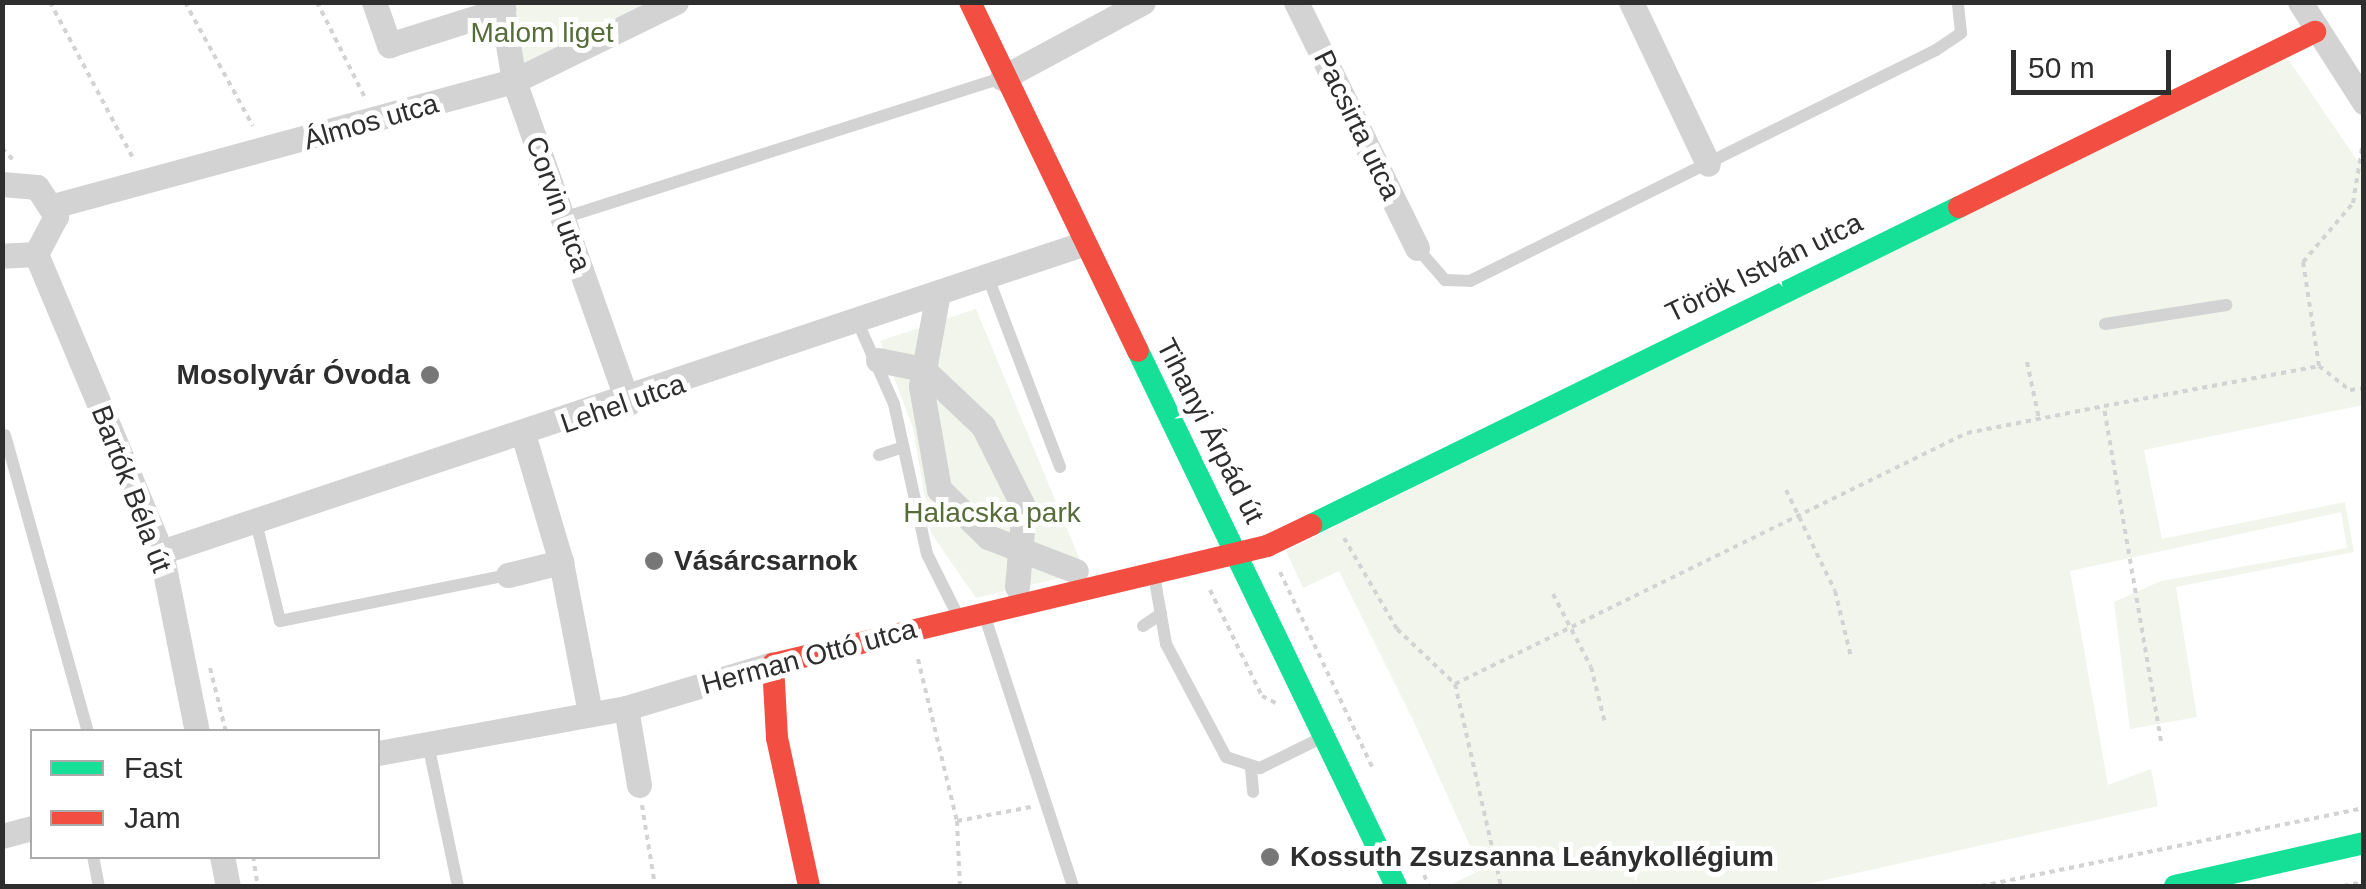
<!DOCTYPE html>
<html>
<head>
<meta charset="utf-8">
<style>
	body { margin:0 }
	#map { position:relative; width:2366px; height:889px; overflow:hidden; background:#fff; font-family:Arial,sans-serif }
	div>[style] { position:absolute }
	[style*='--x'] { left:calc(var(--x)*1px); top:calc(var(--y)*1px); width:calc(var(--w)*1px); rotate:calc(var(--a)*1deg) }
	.green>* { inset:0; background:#f1f5eb }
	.path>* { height:4px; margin-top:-2px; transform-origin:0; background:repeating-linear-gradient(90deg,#d3d3d3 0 5px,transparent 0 10px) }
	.lane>* { height:12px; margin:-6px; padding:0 6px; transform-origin:6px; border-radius:6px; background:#d3d3d3 }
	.street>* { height:25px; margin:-12.5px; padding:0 12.5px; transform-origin:12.5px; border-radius:12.5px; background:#d3d3d3 }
	.fast>* { height:22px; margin:-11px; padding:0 11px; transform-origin:11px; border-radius:11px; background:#16e098 }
	.jam>* { height:22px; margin:-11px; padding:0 11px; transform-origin:11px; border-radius:11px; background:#f24e42 }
	.dots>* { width:28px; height:28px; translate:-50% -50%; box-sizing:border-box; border:5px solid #fff; border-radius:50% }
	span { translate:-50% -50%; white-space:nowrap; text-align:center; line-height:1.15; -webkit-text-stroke:10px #fff; paint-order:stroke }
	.park-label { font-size:28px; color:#566c39 }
	.street-label { font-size:28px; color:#2e2e2e }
	.poi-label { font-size:28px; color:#2e2e2e; font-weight:700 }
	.right { translate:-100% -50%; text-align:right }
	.left { translate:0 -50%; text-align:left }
	.frame { position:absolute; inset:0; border:5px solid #2e2e2e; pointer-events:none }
	.legend { position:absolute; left:30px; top:729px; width:350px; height:130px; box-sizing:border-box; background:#fff; border:2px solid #ababab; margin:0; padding:12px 18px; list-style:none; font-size:30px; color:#2e2e2e }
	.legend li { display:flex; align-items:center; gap:20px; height:50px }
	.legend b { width:50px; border:2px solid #ababab }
	.scale { position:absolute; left:2011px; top:50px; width:160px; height:45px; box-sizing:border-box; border:5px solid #2e2e2e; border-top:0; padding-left:12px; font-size:30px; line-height:35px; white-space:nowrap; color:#2e2e2e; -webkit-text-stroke:8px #fff; paint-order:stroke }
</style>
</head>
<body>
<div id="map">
	<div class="green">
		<div style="clip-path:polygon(501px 3px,676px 3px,514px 81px)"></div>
		<div style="clip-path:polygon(2286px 56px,2363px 169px,2363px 405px,2144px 450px,2162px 539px,2345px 502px,2354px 552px,2176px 587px,2197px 717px,2130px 729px,2114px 602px,2161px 581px,2347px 548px,2341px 512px,2070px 571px,2108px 785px,2151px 769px,2158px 806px,1798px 886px,1448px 886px,1481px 870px,1415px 724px,1339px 571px,1303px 588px,1286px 551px)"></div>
		<div style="clip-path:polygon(976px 309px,1085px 572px,976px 598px,931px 533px,913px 428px,880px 341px)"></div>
	</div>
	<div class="path">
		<div style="--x:50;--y:2;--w:179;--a:62"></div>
		<div style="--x:185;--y:2;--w:141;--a:61.3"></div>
		<div style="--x:317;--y:2;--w:107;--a:63.4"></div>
		<div style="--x:2;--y:148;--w:16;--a:47"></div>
		<div style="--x:2027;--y:362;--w:58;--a:78.1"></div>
		<div style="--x:2319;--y:366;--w:105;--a:-98.7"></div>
		<div style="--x:2303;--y:262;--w:77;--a:-49.7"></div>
		<div style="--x:2353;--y:203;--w:68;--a:-80.7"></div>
		<div style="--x:1786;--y:490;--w:112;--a:64.1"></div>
		<div style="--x:1835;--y:591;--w:68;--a:76.4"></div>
		<div style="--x:1344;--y:538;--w:105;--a:59.8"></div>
		<div style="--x:1397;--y:629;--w:80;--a:43.5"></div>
		<div style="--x:1455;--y:684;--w:570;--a:-26.12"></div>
		<div style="--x:1967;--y:433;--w:140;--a:-11.1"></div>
		<div style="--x:1280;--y:572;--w:220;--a:64.7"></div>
		<div style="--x:1210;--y:590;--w:118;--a:63.9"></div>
		<div style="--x:1262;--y:696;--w:18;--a:27"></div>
		<div style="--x:1553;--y:594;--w:82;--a:62.5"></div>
		<div style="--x:1591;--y:667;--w:58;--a:76"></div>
		<div style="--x:918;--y:659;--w:167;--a:76.5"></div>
		<div style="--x:957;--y:821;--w:65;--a:87.4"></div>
		<div style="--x:210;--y:668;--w:66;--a:76"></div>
		<div style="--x:1455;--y:684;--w:207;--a:77.2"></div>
		<div style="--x:2161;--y:741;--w:340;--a:-99.7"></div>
		<div style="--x:2104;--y:406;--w:219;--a:-10.5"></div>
		<div style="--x:2319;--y:366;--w:39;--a:38"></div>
		<div style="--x:2350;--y:390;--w:14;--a:-8"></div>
		<div style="--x:642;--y:805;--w:82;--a:80.9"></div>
		<div style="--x:957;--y:821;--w:75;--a:-10.7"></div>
		<div style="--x:253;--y:856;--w:30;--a:81"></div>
		<div style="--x:1424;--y:875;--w:12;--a:66"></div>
		<div style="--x:1981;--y:886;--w:391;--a:-11.5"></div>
		<div style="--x:2343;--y:886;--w:21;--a:-11"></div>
	</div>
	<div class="lane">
		<div style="--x:563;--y:218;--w:461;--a:-17.7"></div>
		<div style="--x:1417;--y:248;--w:43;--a:48.8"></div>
		<div style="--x:1445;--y:280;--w:25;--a:2"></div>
		<div style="--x:1470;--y:281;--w:520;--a:-26.37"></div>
		<div style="--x:1936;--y:50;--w:30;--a:-34"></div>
		<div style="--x:1961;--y:33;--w:31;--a:-96"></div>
		<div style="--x:989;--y:280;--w:200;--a:69.2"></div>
		<div style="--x:2105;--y:324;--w:123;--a:-8.9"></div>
		<div style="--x:859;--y:325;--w:86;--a:66.1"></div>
		<div style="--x:894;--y:404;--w:154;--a:77.6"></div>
		<div style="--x:927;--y:554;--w:72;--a:63.4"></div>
		<div style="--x:5;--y:435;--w:308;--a:74.4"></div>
		<div style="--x:879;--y:455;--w:23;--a:-18"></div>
		<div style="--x:256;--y:522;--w:102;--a:76.4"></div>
		<div style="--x:280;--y:621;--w:233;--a:-11.4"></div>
		<div style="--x:1154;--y:575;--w:70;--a:80.1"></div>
		<div style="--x:1166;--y:644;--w:128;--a:62"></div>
		<div style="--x:1226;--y:757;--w:36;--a:18"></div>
		<div style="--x:1260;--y:768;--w:70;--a:-26.2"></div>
		<div style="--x:984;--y:614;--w:286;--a:71.9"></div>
		<div style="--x:1143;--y:626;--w:22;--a:-34"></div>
		<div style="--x:428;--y:744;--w:145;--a:78.1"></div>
		<div style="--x:1251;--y:768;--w:24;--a:85"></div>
		<div style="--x:93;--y:856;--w:31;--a:79"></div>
	</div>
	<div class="street">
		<div style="--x:374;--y:2;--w:46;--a:70.8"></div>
		<div style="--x:389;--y:45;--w:120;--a:-17.5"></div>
		<div style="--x:501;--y:2;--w:80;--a:80.7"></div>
		<div style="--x:514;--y:81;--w:342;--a:70.5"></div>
		<div style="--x:1296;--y:2;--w:274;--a:63.8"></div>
		<div style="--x:1631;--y:2;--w:179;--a:64.6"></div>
		<div style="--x:2300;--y:2;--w:119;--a:57.4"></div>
		<div style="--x:1002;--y:78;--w:160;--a:-28.3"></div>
		<div style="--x:2;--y:184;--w:35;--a:5"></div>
		<div style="--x:37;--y:187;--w:35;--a:57"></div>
		<div style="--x:56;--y:216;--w:43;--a:117.8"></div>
		<div style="--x:36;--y:254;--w:34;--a:177"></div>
		<div style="--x:53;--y:206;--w:478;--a:-15.2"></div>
		<div style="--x:514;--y:81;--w:180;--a:-26"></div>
		<div style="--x:36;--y:254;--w:323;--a:67.2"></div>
		<div style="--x:161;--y:552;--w:184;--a:78.7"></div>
		<div style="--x:937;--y:298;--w:89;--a:100.3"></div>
		<div style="--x:921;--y:386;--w:105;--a:80.1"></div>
		<div style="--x:939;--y:489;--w:69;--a:44.4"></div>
		<div style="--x:988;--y:537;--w:94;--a:21.1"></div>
		<div style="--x:878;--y:360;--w:46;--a:11.3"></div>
		<div style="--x:923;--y:369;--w:83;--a:43.5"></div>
		<div style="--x:983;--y:426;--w:92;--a:63.4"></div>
		<div style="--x:1024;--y:508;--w:79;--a:95.1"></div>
		<div style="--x:524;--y:437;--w:130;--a:73.5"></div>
		<div style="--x:161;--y:552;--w:971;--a:-18.49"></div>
		<div style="--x:508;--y:575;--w:55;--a:-13.8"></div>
		<div style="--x:561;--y:562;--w:153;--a:79.1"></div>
		<div style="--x:626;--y:708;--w:78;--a:80.4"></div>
		<div style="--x:378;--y:753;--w:252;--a:-10.3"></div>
		<div style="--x:626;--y:708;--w:153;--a:-16.7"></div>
		<div style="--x:2;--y:836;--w:31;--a:-15"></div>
		<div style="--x:222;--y:856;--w:31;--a:79"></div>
	</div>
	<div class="fast">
		<div style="--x:1138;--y:351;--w:594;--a:64.25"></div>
		<div style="--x:1311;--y:525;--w:722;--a:-26.14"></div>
		<div style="--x:2175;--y:886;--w:194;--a:-12.8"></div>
	</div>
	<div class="jam">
		<div style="--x:970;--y:2;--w:387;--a:64.3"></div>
		<div style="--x:1959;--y:207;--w:397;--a:-26.2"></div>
		<div style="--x:809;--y:886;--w:151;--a:-102.2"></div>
		<div style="--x:777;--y:738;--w:74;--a:-93.1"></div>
		<div style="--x:773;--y:664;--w:508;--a:-13.43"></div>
		<div style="--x:1267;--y:546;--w:49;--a:-25.5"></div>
	</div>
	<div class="dots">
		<div style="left:430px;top:375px;background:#777"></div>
		<div style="left:654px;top:561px;background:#777"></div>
		<div style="left:1270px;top:857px;background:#777"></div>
	</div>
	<div class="park-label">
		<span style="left:542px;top:33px">Malom liget</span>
		<span style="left:992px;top:513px">Halacska park</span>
	</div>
	<div class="street-label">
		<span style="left:371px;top:122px;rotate:-16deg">Álmos utca</span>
		<span style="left:1357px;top:125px;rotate:64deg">Pacsirta utca</span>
		<span style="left:558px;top:204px;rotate:70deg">Corvin utca</span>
		<span style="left:1764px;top:268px;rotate:-26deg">Török István utca</span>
		<span style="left:623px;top:404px;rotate:-19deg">Lehel utca</span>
		<span style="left:1210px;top:431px;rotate:63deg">Tihanyi Árpád út</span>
		<span style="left:131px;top:489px;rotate:69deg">Bartók Béla út</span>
		<span style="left:809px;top:657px;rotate:-15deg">Herman Ottó utca</span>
	</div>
	<div class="poi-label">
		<span class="right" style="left:410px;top:375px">Mosolyvár Óvoda</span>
		<span class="left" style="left:674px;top:561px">Vásárcsarnok</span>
		<span class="left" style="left:1290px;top:857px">Kossuth Zsuzsanna Leánykollégium</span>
	</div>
	<div class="frame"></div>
	<ul class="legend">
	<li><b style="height:12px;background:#16e098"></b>Fast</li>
	<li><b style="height:12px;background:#f24e42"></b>Jam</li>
	</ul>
	<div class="scale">50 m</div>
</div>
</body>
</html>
